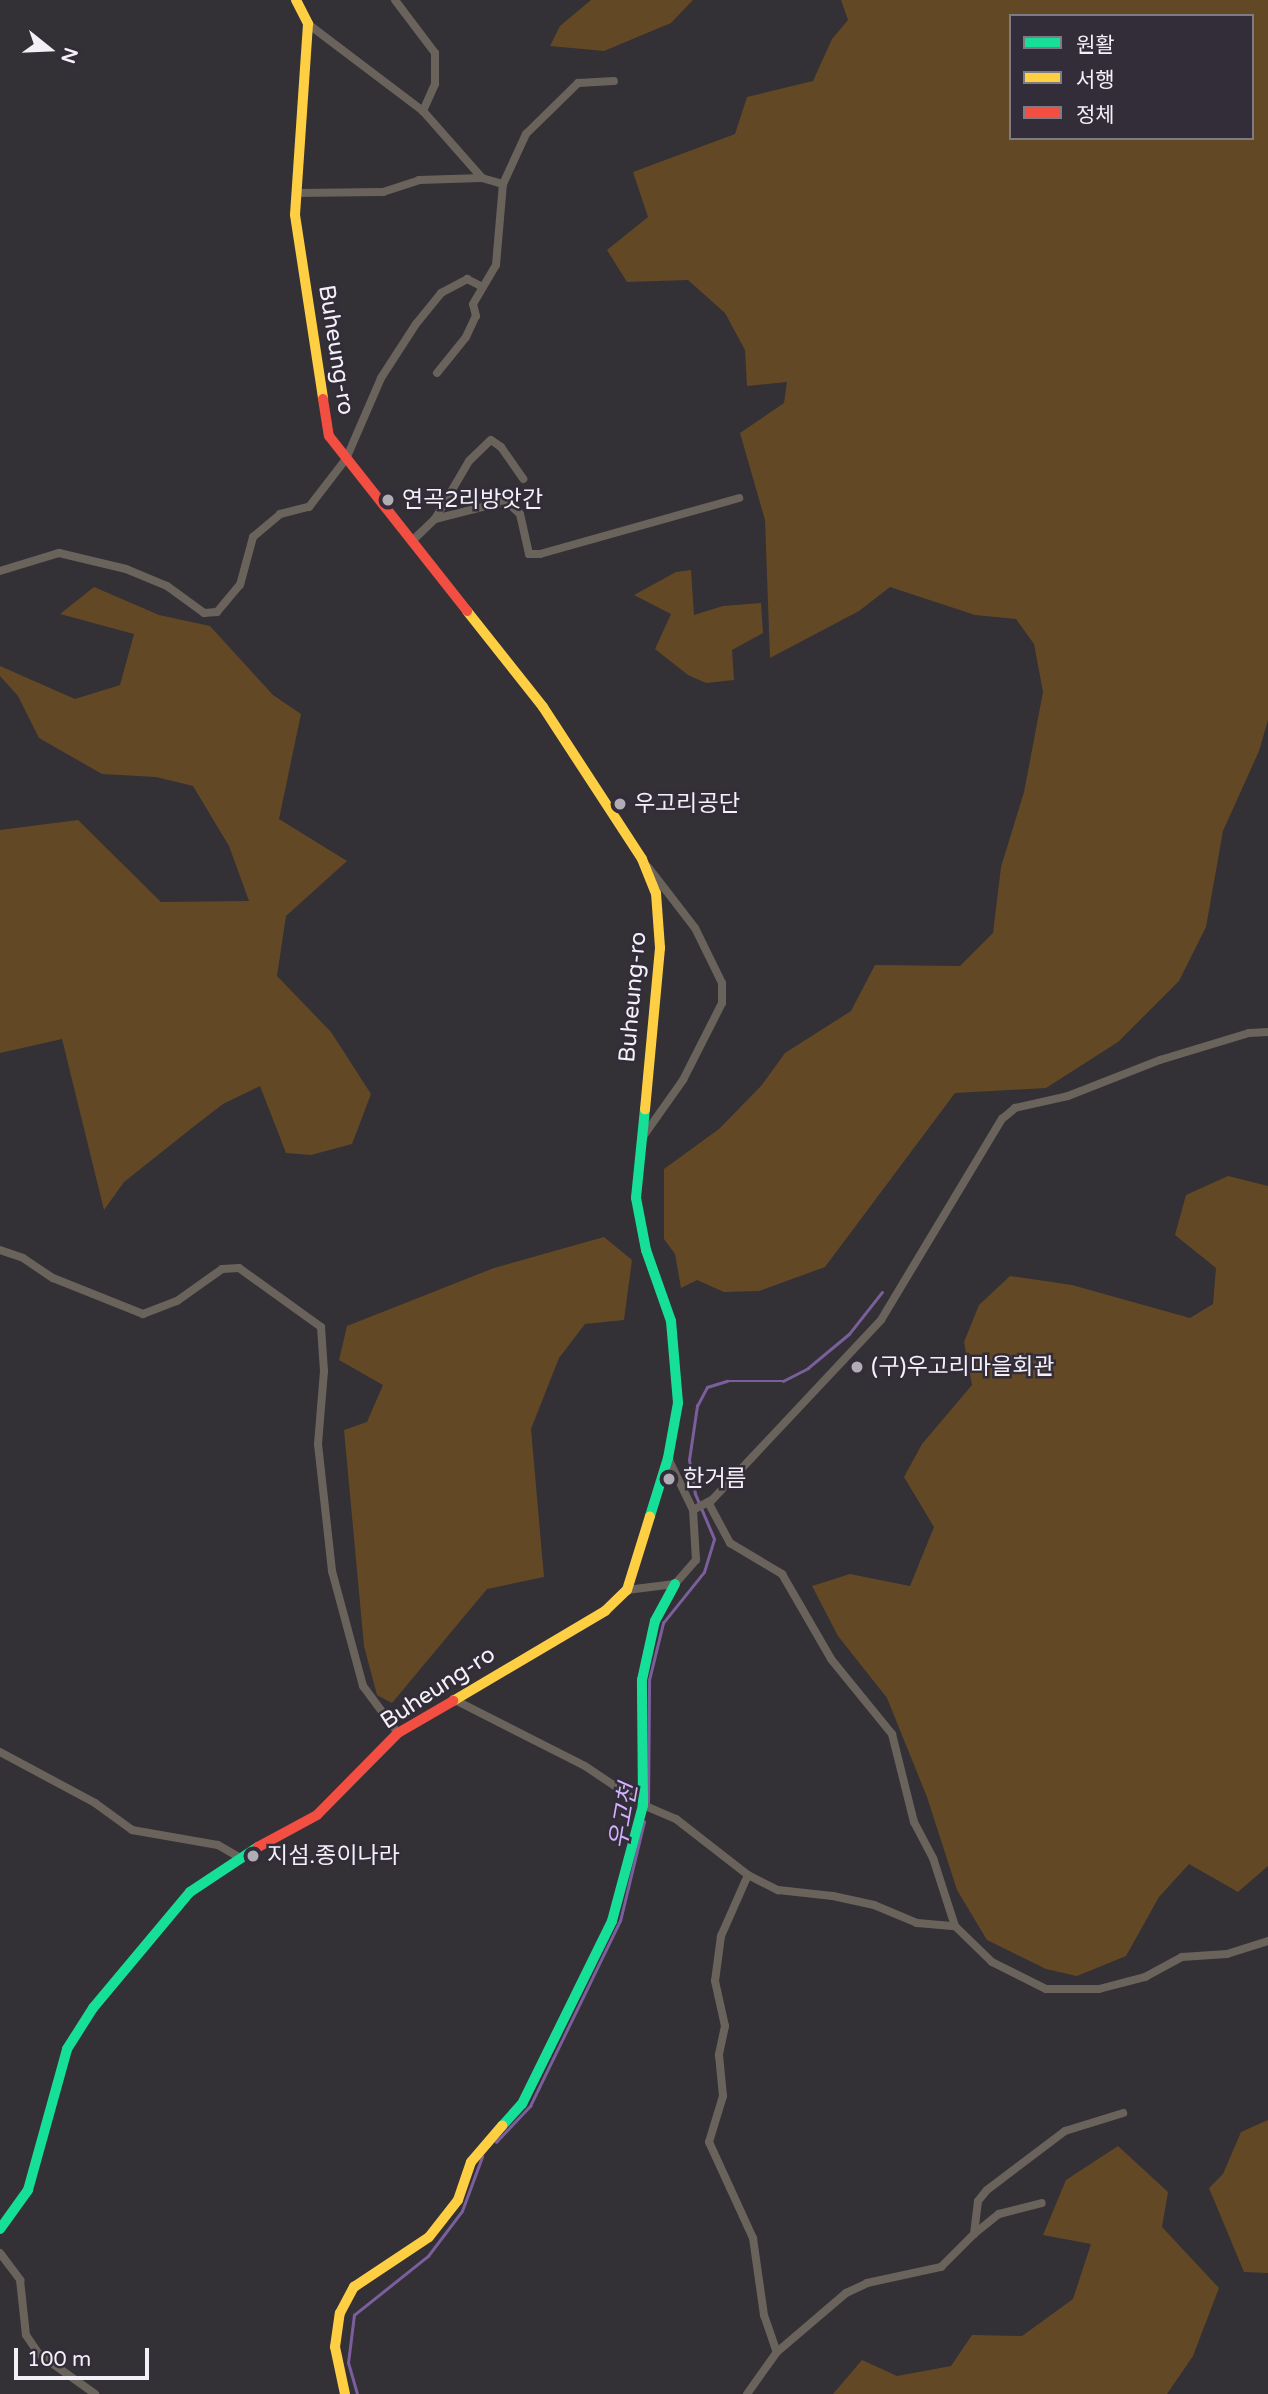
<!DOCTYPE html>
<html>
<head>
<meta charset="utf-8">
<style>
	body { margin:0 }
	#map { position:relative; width:1268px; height:2394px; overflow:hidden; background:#333036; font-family:"Varela Round","Noto Sans KR",sans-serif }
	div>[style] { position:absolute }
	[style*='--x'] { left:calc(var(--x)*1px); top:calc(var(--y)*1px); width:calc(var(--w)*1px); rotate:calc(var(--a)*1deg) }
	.green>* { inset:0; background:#634826 }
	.stream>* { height:2.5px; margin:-1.25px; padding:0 1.25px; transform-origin:1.25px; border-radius:1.25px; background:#7b5f9c }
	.street>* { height:8px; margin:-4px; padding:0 4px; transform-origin:4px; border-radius:4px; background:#6a635c }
	.fast>* { height:10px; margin:-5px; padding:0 5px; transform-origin:5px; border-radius:5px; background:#16e098 }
	.slow>* { height:10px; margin:-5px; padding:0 5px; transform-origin:5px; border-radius:5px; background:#ffcf43 }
	.jam>* { height:10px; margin:-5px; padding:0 5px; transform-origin:5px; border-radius:5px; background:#f24e42 }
	.dots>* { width:19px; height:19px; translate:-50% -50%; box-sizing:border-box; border:4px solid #322d39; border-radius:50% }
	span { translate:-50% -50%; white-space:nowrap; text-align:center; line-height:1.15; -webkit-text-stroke:5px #322d39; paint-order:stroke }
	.street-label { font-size:23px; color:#f3f0f8 }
	.poi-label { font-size:23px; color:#f3f0f8 }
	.left { translate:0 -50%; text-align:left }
	.water-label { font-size:24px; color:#d1b1fb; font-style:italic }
	.legend { position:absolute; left:1009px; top:14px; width:245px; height:126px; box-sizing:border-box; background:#322d39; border:2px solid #7f7b85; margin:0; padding:9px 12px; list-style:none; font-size:21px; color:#f3f0f8 }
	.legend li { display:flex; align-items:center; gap:14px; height:35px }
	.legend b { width:35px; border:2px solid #7f7b85 }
	.north { position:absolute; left:14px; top:14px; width:70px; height:70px; -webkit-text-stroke:5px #322d39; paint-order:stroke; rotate:108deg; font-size:19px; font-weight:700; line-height:28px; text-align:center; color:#f3f0f8 }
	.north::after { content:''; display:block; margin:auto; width:24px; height:32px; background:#f3f0f8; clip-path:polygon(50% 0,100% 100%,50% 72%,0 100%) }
	.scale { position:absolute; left:14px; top:2348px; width:135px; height:32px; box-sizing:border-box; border:4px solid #f3f0f8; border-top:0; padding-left:9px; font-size:21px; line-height:24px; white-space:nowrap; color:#f3f0f8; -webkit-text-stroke:5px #322d39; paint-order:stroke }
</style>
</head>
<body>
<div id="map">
	<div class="green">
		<div style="clip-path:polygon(591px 0,693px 0,671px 23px,604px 51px,550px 46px,560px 26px)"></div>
		<div style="clip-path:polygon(evenodd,841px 0,1268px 0,1268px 720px,1259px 751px,1223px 831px,1206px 927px,1179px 981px,1118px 1042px,1046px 1088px,955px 1093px,825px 1267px,759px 1291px,724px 1292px,697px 1280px,681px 1288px,675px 1254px,664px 1239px,664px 1169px,719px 1129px,761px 1086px,785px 1053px,851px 1011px,875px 965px,960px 966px,993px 933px,1001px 867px,1024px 792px,1043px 692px,1034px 644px,1016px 619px,975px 615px,890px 587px,859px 611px,770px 658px,765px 520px,740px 433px,784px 403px,787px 382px,747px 386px,745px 350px,725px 313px,688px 280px,627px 282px,607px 250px,648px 217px,633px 172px,735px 134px,747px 97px,813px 81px,832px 39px,848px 20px,841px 0,1011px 16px,1252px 16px,1252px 138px,1011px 138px,1011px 16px)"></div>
		<div style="clip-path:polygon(691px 570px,694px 615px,723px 606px,761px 603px,763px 633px,732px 650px,734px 680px,706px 683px,688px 675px,655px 649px,671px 614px,634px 595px,676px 572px)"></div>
		<div style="clip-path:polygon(94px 587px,159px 615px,210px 626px,273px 695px,301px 714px,279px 819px,347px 861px,286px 916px,277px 976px,331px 1032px,371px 1094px,352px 1144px,311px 1155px,286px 1153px,260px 1086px,223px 1104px,197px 1124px,124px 1182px,104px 1210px,62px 1039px,0 1053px,0 830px,78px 820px,161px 902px,249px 901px,229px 846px,193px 786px,156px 777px,102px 774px,39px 738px,18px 696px,0 676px,0 666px,75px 699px,120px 685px,134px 634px,60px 614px)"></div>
		<div style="clip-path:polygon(1228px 1176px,1268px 1186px,1268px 1866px,1238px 1892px,1189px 1864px,1159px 1897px,1126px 1956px,1077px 1976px,1046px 1969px,987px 1940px,957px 1890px,927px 1797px,887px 1698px,838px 1636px,812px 1586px,850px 1574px,910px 1586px,934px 1527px,904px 1477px,922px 1444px,972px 1385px,964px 1342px,979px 1305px,1010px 1276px,1072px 1285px,1190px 1318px,1213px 1304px,1216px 1268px,1175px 1235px,1186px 1195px)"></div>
		<div style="clip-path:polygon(604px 1237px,632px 1260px,624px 1320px,585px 1324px,559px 1358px,531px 1429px,544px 1577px,487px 1589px,392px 1703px,377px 1695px,364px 1646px,344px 1430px,367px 1422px,383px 1385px,339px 1360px,347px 1326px,494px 1268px)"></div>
		<div style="clip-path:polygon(1268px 2120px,1268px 2273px,1244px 2272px,1209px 2188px,1223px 2174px,1241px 2132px)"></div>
		<div style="clip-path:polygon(1118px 2146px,1168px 2192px,1162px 2227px,1219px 2288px,1193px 2356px,1167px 2394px,833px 2394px,862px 2360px,897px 2376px,951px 2366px,972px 2335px,1022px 2336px,1073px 2299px,1091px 2244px,1043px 2235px,1066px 2180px)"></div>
	</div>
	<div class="stream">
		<div style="--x:648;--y:1805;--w:125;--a:-89.5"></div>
		<div style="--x:649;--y:1680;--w:59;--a:-76.2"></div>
		<div style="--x:663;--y:1623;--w:65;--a:-51.2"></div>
		<div style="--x:704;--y:1572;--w:34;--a:-73"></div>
		<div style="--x:714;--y:1539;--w:49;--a:-112.9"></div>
		<div style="--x:695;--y:1494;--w:35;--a:-100"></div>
		<div style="--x:689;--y:1460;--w:55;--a:-81.6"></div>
		<div style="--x:697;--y:1406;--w:21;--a:-62"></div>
		<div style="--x:707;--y:1387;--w:21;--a:-17"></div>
		<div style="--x:727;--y:1381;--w:56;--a:0"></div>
		<div style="--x:783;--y:1381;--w:28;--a:-27"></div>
		<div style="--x:808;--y:1368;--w:53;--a:-39.7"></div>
		<div style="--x:849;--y:1334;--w:53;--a:-51.8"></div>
		<div style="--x:496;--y:2142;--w:50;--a:-46.6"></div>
		<div style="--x:530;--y:2106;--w:206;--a:-64.1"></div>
		<div style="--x:620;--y:1921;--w:102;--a:-76.4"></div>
		<div style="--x:357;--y:2394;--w:32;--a:-106"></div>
		<div style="--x:348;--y:2363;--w:48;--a:-82.9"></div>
		<div style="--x:354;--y:2315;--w:95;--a:-38.6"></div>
		<div style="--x:428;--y:2256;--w:56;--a:-52.9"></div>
		<div style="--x:462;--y:2211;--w:58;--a:-69.7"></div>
	</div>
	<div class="street">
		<div style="--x:395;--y:0;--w:66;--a:53"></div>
		<div style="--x:435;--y:53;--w:31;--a:90"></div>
		<div style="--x:435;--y:84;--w:30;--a:114"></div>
		<div style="--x:308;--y:24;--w:144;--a:37.1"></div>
		<div style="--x:423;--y:111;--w:89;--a:48.6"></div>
		<div style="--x:296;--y:193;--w:87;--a:-0.7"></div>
		<div style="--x:383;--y:192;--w:38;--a:-18"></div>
		<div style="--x:419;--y:180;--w:63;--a:-1.8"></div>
		<div style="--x:482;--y:178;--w:22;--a:16"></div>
		<div style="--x:437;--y:373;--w:46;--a:-51.1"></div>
		<div style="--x:466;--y:337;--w:23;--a:-65"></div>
		<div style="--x:476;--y:316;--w:12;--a:-104"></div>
		<div style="--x:473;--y:304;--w:45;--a:-59.5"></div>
		<div style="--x:496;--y:265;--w:81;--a:-85.1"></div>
		<div style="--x:503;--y:184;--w:55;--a:-65.3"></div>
		<div style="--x:526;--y:134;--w:73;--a:-44.4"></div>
		<div style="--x:578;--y:83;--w:36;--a:-3"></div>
		<div style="--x:435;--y:519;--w:73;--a:-14.2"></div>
		<div style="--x:506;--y:501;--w:19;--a:43"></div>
		<div style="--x:520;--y:514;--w:41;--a:77.3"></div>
		<div style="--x:529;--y:554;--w:11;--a:0"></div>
		<div style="--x:540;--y:554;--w:207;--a:-15.7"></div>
		<div style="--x:412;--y:541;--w:32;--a:-44"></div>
		<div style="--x:435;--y:519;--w:67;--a:-59.6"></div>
		<div style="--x:469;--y:461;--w:30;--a:-44"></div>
		<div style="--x:491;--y:440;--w:12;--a:35"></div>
		<div style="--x:501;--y:447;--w:39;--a:55"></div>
		<div style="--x:0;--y:571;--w:62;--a:-17"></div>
		<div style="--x:59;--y:553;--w:69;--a:13.4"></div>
		<div style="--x:126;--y:569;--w:44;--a:22.5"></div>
		<div style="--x:167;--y:586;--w:46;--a:36.1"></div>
		<div style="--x:204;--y:613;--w:13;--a:-4"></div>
		<div style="--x:217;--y:612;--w:35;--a:-50"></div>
		<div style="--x:240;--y:585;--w:50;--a:-74.8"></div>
		<div style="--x:253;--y:537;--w:35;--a:-40"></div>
		<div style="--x:280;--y:514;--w:30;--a:-14"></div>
		<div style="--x:309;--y:507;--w:61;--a:-52.4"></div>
		<div style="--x:346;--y:459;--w:88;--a:-66.6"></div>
		<div style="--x:381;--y:378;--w:64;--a:-57.1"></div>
		<div style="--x:416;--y:324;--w:40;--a:-51"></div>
		<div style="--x:441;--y:293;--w:30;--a:-28"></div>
		<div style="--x:467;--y:279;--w:16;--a:27"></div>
		<div style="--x:642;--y:1138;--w:71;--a:-54.7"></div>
		<div style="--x:683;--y:1080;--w:86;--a:-63.1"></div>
		<div style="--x:722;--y:1003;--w:20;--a:-90"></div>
		<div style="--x:722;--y:983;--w:61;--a:-116.1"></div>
		<div style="--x:695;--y:928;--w:77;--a:-127.6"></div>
		<div style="--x:0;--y:1250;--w:24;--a:19"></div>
		<div style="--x:23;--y:1258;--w:36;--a:34"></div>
		<div style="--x:53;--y:1278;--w:97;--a:21.8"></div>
		<div style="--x:143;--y:1314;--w:36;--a:-21"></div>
		<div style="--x:177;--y:1301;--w:55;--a:-35.4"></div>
		<div style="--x:222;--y:1269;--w:17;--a:-3"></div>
		<div style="--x:239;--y:1268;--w:101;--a:35.7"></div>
		<div style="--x:321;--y:1327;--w:44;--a:86.1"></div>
		<div style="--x:324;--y:1371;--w:73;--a:94.7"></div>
		<div style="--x:318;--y:1444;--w:128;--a:83.7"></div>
		<div style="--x:332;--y:1571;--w:119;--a:74.9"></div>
		<div style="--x:363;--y:1686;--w:59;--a:53.3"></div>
		<div style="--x:668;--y:1458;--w:58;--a:64.3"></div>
		<div style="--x:693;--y:1510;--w:21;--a:-28"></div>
		<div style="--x:712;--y:1500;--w:247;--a:-46.8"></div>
		<div style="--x:881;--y:1320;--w:235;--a:-59"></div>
		<div style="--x:1002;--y:1119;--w:17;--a:-40"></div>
		<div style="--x:1015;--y:1108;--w:54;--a:-12.8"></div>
		<div style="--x:1068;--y:1096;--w:99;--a:-21.4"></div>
		<div style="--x:1160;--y:1060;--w:93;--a:-16.9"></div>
		<div style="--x:1249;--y:1033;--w:19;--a:-3"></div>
		<div style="--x:708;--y:1502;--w:47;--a:61.8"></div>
		<div style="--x:730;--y:1543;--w:61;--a:30.8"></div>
		<div style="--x:782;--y:1574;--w:98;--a:60"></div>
		<div style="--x:831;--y:1659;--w:97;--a:50.9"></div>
		<div style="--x:892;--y:1734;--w:91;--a:76"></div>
		<div style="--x:914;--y:1822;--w:41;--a:62.2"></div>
		<div style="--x:933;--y:1858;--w:71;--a:72.1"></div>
		<div style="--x:955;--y:1926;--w:52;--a:44.2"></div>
		<div style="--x:992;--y:1962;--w:60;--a:26.6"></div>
		<div style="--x:1046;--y:1989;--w:53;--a:0"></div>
		<div style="--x:1099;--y:1989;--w:48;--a:-14.6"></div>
		<div style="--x:1145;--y:1977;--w:42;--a:-28.4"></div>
		<div style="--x:1182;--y:1957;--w:45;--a:-3.8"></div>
		<div style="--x:1227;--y:1954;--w:43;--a:-17.6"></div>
		<div style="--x:627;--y:1590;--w:48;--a:-7.1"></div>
		<div style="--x:675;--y:1584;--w:32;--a:-49"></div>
		<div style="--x:696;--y:1560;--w:50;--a:-93.4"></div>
		<div style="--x:453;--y:1699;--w:148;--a:26.9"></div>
		<div style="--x:585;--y:1766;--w:70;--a:33.9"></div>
		<div style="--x:643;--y:1805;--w:36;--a:23"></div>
		<div style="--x:676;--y:1819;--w:91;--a:37.9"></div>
		<div style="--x:0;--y:1752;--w:108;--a:28.2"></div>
		<div style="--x:95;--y:1803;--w:46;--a:36.1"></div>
		<div style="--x:132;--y:1830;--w:87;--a:9.9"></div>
		<div style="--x:218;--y:1845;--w:24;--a:30"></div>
		<div style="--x:748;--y:1875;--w:67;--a:113.9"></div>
		<div style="--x:721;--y:1936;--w:45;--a:97.6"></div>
		<div style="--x:715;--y:1981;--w:46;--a:77.5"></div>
		<div style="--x:725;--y:2026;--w:30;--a:102"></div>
		<div style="--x:719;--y:2055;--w:41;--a:84.4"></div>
		<div style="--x:723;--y:2096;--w:48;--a:106.9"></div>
		<div style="--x:709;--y:2142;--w:106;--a:65.4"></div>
		<div style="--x:753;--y:2238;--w:78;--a:81.9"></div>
		<div style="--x:764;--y:2315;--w:39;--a:71"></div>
		<div style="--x:748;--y:1875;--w:34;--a:27"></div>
		<div style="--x:778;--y:1890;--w:55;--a:6.2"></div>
		<div style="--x:833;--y:1896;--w:42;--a:12.4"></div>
		<div style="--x:874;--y:1905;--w:47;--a:22.7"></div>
		<div style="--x:917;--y:1923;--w:38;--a:5"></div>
		<div style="--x:974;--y:2234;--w:32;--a:-39"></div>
		<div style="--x:999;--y:2214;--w:44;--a:-14.3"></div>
		<div style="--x:0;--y:2253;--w:34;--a:53"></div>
		<div style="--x:20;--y:2280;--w:55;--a:83.8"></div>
		<div style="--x:26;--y:2335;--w:23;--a:56"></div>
		<div style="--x:39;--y:2354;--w:69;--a:35.5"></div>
		<div style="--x:747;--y:2394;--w:52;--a:-54.5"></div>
		<div style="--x:777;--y:2352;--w:91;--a:-40.5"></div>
		<div style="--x:846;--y:2293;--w:23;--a:-25"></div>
		<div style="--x:867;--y:2283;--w:76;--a:-12.2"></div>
		<div style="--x:941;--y:2267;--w:47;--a:-45"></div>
		<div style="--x:974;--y:2234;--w:33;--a:-83"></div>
		<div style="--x:978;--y:2201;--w:14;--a:-51"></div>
		<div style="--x:987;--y:2190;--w:98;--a:-37.1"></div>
		<div style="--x:1065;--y:2131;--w:61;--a:-17.2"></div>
	</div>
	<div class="fast">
		<div style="--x:645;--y:1109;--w:89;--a:95.8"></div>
		<div style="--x:636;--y:1198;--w:53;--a:79.1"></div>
		<div style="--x:646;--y:1250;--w:75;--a:70.6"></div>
		<div style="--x:671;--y:1321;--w:82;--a:85.1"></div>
		<div style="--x:678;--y:1403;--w:56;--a:100.3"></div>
		<div style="--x:668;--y:1458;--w:61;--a:107.2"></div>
		<div style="--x:502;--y:2126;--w:30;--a:-48"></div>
		<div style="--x:522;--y:2104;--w:204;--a:-63.8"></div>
		<div style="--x:612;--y:1921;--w:120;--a:-75"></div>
		<div style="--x:643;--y:1805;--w:125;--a:-90.5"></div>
		<div style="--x:642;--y:1680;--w:60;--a:-77.6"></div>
		<div style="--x:655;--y:1621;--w:42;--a:-61.6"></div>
		<div style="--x:0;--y:2229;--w:48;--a:-54.3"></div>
		<div style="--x:28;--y:2190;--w:146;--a:-74.5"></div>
		<div style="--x:67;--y:2049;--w:49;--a:-57.6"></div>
		<div style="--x:93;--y:2008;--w:151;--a:-50.1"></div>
		<div style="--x:190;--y:1892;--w:82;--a:-33.5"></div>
	</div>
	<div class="slow">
		<div style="--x:296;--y:0;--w:27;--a:63"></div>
		<div style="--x:308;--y:24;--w:191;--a:93.9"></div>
		<div style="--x:295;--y:215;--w:186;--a:81.3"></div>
		<div style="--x:467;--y:611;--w:122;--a:51.6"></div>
		<div style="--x:543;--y:707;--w:181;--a:56.9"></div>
		<div style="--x:642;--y:859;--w:37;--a:68"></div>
		<div style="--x:656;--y:893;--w:55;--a:85.8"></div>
		<div style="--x:660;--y:948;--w:162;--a:95.3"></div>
		<div style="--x:453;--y:1701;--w:177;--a:-30.6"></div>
		<div style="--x:605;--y:1611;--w:30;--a:-44"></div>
		<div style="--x:627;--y:1590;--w:77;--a:-72.7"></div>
		<div style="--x:345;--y:2394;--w:48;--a:-102"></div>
		<div style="--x:335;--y:2347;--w:34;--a:-82"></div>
		<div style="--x:340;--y:2313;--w:30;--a:-62"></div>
		<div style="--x:354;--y:2287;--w:90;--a:-33.7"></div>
		<div style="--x:429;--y:2237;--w:47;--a:-51.9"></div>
		<div style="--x:458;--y:2200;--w:40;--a:-71.1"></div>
		<div style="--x:471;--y:2162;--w:48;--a:-49.3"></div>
	</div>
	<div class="jam">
		<div style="--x:323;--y:399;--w:37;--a:81"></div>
		<div style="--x:329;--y:436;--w:223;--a:51.7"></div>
		<div style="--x:258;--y:1847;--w:67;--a:-28.5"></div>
		<div style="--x:317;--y:1815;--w:115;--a:-45.4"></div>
		<div style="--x:398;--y:1733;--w:64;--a:-30.2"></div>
	</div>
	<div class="dots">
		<div style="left:388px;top:500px;background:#b0adb4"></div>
		<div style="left:620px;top:804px;background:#b0adb4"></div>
		<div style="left:857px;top:1367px;background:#b0adb4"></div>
		<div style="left:669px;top:1479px;background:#b0adb4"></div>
		<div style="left:253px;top:1856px;background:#b0adb4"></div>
	</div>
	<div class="street-label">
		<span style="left:336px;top:350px;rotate:81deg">Buheung-ro</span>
		<span style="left:633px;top:997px;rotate:-85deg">Buheung-ro</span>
		<span style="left:438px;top:1688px;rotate:-33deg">Buheung-ro</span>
	</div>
	<div class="poi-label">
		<span class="left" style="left:402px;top:500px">연곡2리방앗간</span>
		<span class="left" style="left:634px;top:804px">우고리공단</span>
		<span class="left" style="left:871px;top:1367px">(구)우고리마을회관</span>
		<span class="left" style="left:683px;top:1479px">한거름</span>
		<span class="left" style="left:267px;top:1856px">지섬.종이나라</span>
	</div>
	<div class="water-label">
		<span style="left:624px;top:1816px;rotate:-80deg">우고천</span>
	</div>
	<ul class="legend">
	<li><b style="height:9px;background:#16e098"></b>원활</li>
	<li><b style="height:9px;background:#ffcf43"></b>서행</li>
	<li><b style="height:9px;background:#f24e42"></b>정체</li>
	</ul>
	<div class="north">N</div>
	<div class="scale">100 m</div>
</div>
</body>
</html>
